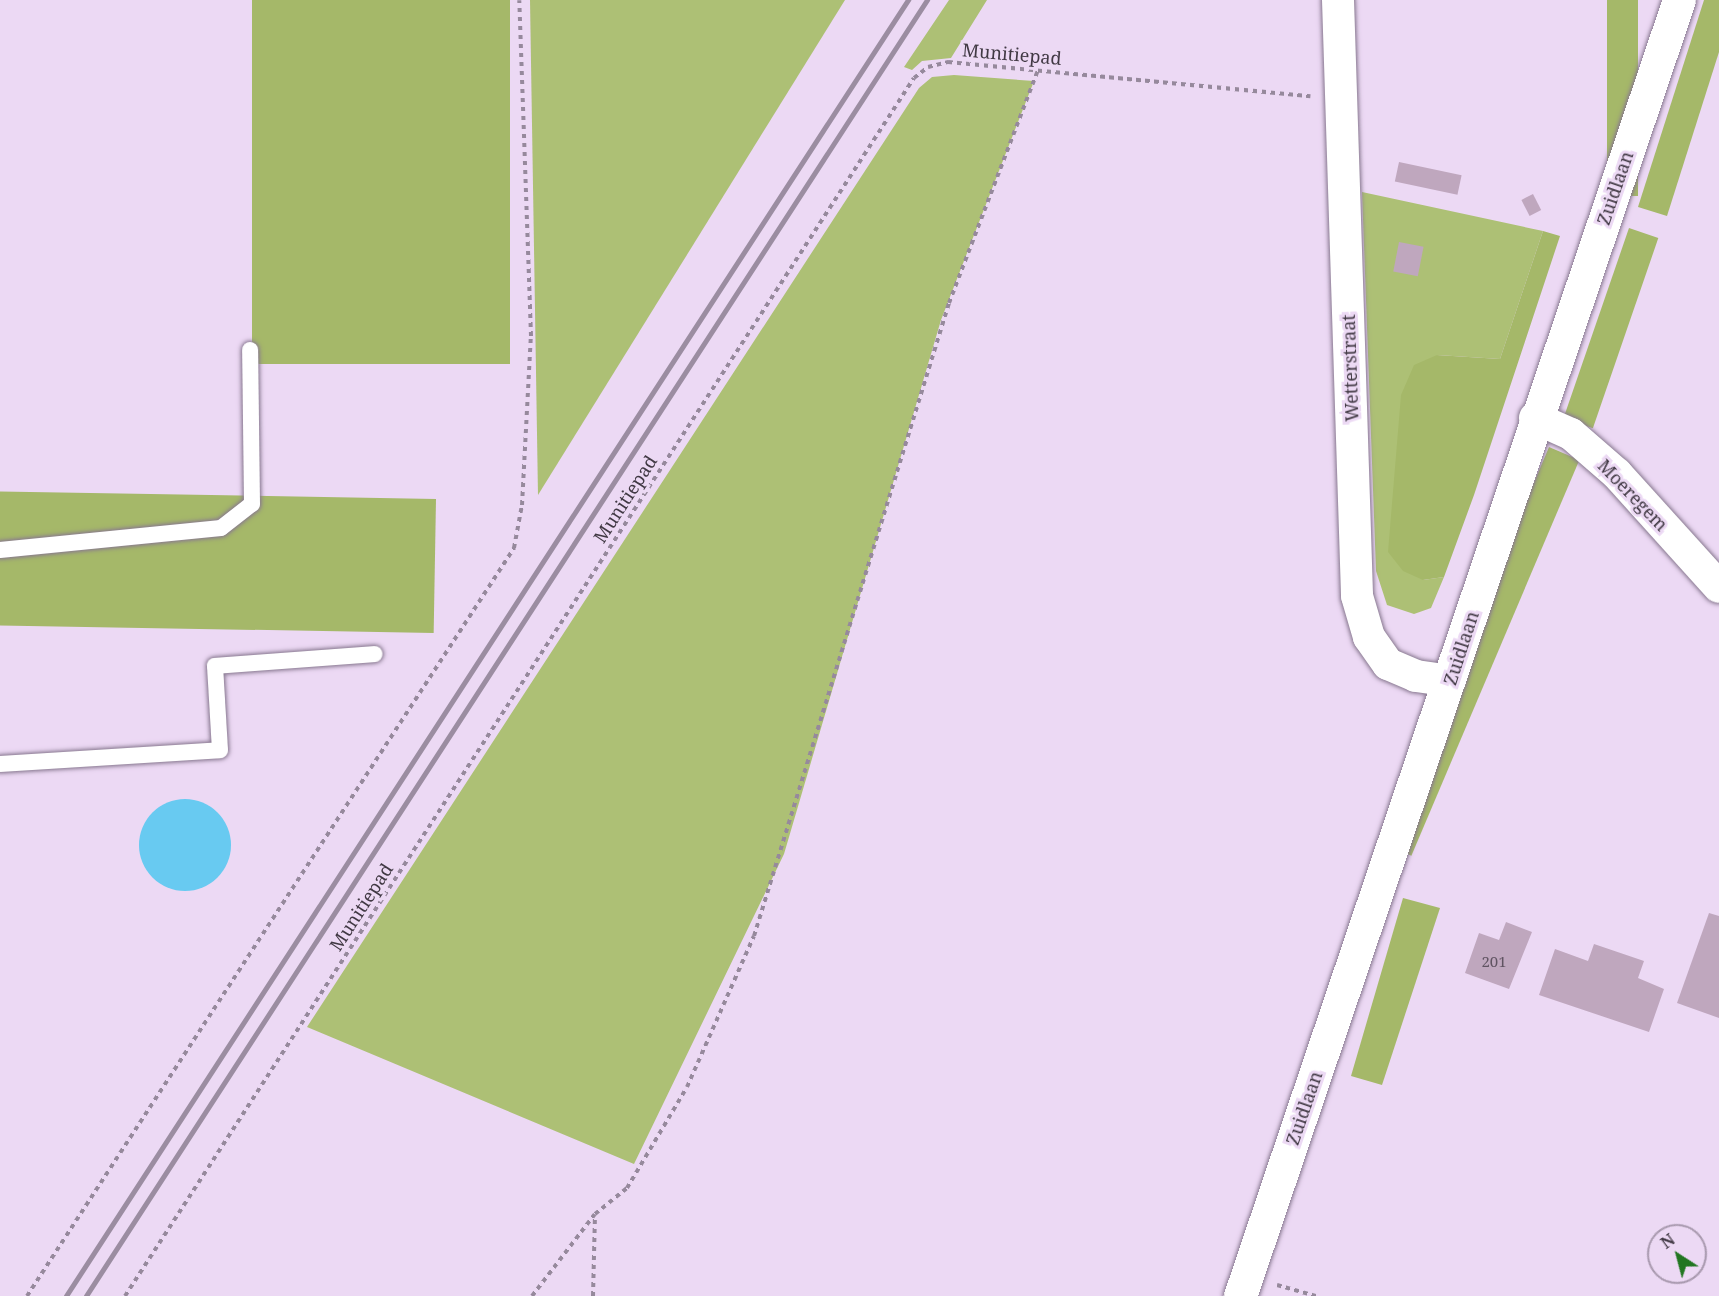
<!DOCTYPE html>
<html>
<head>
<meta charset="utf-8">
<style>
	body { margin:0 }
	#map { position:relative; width:1719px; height:1296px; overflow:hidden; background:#ecd9f4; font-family:"Noto Serif",serif }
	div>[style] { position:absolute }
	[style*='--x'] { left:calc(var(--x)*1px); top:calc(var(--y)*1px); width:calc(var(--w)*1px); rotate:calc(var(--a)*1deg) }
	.green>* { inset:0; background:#adc075 }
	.forest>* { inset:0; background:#a5b869; transform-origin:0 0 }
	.water>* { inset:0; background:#68caf1 }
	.round { border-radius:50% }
	.building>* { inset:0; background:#bfa7be; transform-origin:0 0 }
	.path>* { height:4px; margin-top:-2px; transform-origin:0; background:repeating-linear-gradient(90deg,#96899c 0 4.5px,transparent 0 9px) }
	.roads { filter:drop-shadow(0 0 2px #887890) drop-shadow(0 0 2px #887890) }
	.lane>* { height:16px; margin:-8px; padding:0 8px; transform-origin:8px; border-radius:8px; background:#fff }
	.street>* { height:32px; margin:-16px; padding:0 16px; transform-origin:16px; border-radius:16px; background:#fff }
	.secondary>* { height:33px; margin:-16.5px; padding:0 16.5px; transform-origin:16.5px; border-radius:16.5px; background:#fff }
	.rail>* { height:4.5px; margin:-2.25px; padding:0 2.25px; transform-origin:2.25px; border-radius:2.25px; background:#9b8da1 }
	span { translate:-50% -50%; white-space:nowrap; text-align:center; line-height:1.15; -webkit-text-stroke:6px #ecd9f4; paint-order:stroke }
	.number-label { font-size:15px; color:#605462 }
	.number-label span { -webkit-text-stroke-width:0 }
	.street-label { font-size:18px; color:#413944 }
	.north { position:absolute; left:1647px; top:1224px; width:60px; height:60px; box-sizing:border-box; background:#ecd9f4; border:2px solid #a899ae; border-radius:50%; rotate:324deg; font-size:16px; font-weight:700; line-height:24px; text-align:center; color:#413944 }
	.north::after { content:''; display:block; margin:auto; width:21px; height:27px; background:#217621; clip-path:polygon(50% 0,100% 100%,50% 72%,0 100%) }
</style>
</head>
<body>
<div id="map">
	<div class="green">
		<div style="clip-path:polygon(530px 0,845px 0,538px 495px)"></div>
		<div style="clip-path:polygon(949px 0,987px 0,951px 58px,922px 61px,912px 70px,904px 67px)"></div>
		<div style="clip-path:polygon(954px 75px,1034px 81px,941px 320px,784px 854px,634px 1164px,307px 1027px,919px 88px,932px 77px)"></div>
		<div style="clip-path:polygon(1362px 192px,1543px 231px,1500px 359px,1437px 355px,1423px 580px,1444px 577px,1431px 608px,1414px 614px,1387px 605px,1376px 571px)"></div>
	</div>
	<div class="forest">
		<div style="left:252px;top:0;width:258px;height:364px"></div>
		<div style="left:1607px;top:0;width:31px;height:196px"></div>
		<div style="clip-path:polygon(1704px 0,1719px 0,1719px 52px,1667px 216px,1638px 207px)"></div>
		<div style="left:1629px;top:228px;width:31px;height:201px;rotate:19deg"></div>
		<div style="clip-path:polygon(1543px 231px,1560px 236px,1474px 495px,1444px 577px,1423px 580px,1403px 571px,1388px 552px,1401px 395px,1414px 365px,1437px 355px,1500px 359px)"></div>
		<div style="left:1549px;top:447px;width:33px;height:430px;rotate:23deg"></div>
		<div style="left:436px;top:499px;width:134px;height:437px;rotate:91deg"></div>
		<div style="clip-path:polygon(1403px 898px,1440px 908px,1382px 1085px,1351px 1076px)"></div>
	</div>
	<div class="water">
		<div class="round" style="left:139px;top:799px;width:92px;height:92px"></div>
	</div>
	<div class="building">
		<div style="left:1399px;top:162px;width:64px;height:20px;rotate:12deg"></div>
		<div style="left:1533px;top:194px;width:18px;height:13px;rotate:63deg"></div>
		<div style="left:1399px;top:242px;width:25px;height:30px;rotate:11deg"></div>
		<div style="clip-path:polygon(1709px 913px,1719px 916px,1719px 1018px,1677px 1003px)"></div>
		<div style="clip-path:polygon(1506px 922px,1532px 932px,1509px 989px,1465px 973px,1479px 933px,1499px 940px)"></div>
		<div style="clip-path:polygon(1594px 944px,1644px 961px,1638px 978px,1664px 989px,1649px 1032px,1539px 995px,1555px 949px,1588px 961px)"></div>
	</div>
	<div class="path">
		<div style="--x:1277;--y:1285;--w:41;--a:15.8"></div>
		<div style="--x:27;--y:1296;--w:893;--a:-56.93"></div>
		<div style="--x:514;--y:548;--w:44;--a:-79.5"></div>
		<div style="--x:522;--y:505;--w:169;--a:-87"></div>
		<div style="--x:531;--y:336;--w:336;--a:-92"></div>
		<div style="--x:125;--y:1296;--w:1451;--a:-57.07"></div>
		<div style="--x:914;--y:78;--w:18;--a:-38"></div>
		<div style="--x:928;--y:67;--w:21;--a:-14"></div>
		<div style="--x:948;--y:62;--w:364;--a:5.4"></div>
		<div style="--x:532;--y:1296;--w:103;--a:-52.5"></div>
		<div style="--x:595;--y:1214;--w:41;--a:-39.1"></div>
		<div style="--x:627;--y:1188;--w:117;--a:-59.3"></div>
		<div style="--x:687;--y:1087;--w:165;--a:-66.1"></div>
		<div style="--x:754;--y:936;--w:662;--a:-72.88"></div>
		<div style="--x:949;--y:303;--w:249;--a:-69.1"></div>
		<div style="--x:593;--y:1296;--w:80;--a:-88.6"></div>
	</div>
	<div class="roads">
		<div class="lane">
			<div style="--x:0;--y:550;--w:222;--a:-5.7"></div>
			<div style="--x:221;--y:528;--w:39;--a:-38"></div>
			<div style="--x:252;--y:504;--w:154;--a:-90.7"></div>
			<div style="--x:0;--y:764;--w:220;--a:-3.6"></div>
			<div style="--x:220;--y:750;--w:84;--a:-93.4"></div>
			<div style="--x:215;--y:666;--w:160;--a:-4.3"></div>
		</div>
		<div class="street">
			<div style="--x:1338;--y:0;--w:596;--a:88.17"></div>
			<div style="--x:1357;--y:596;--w:43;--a:73.7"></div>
			<div style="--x:1369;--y:637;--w:33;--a:55"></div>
			<div style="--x:1388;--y:664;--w:30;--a:23"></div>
			<div style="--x:1416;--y:676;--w:34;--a:8"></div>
			<div style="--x:1535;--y:418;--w:39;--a:24"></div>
			<div style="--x:1571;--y:434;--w:61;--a:41"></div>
			<div style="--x:1617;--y:474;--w:152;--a:47.9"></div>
		</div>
		<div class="secondary">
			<div style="--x:1240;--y:1296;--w:1368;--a:-71.29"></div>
		</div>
	</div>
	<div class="rail">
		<div style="--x:66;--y:1296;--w:1546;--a:-56.99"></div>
		<div style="--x:86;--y:1296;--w:1545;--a:-57.02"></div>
	</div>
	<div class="number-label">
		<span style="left:1494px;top:962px">201</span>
	</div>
	<div class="street-label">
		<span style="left:1012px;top:54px;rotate:5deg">Munitiepad</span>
		<span style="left:1615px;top:188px;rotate:-71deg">Zuidlaan</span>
		<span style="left:1350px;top:368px;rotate:-92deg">Wetterstraat</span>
		<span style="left:1633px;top:495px;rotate:46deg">Moeregem</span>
		<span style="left:625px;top:499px;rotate:-57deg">Munitiepad</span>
		<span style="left:1461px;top:648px;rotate:-72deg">Zuidlaan</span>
		<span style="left:361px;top:907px;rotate:-57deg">Munitiepad</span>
		<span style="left:1304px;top:1108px;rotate:-71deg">Zuidlaan</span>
	</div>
	<div class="north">N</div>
</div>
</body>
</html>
